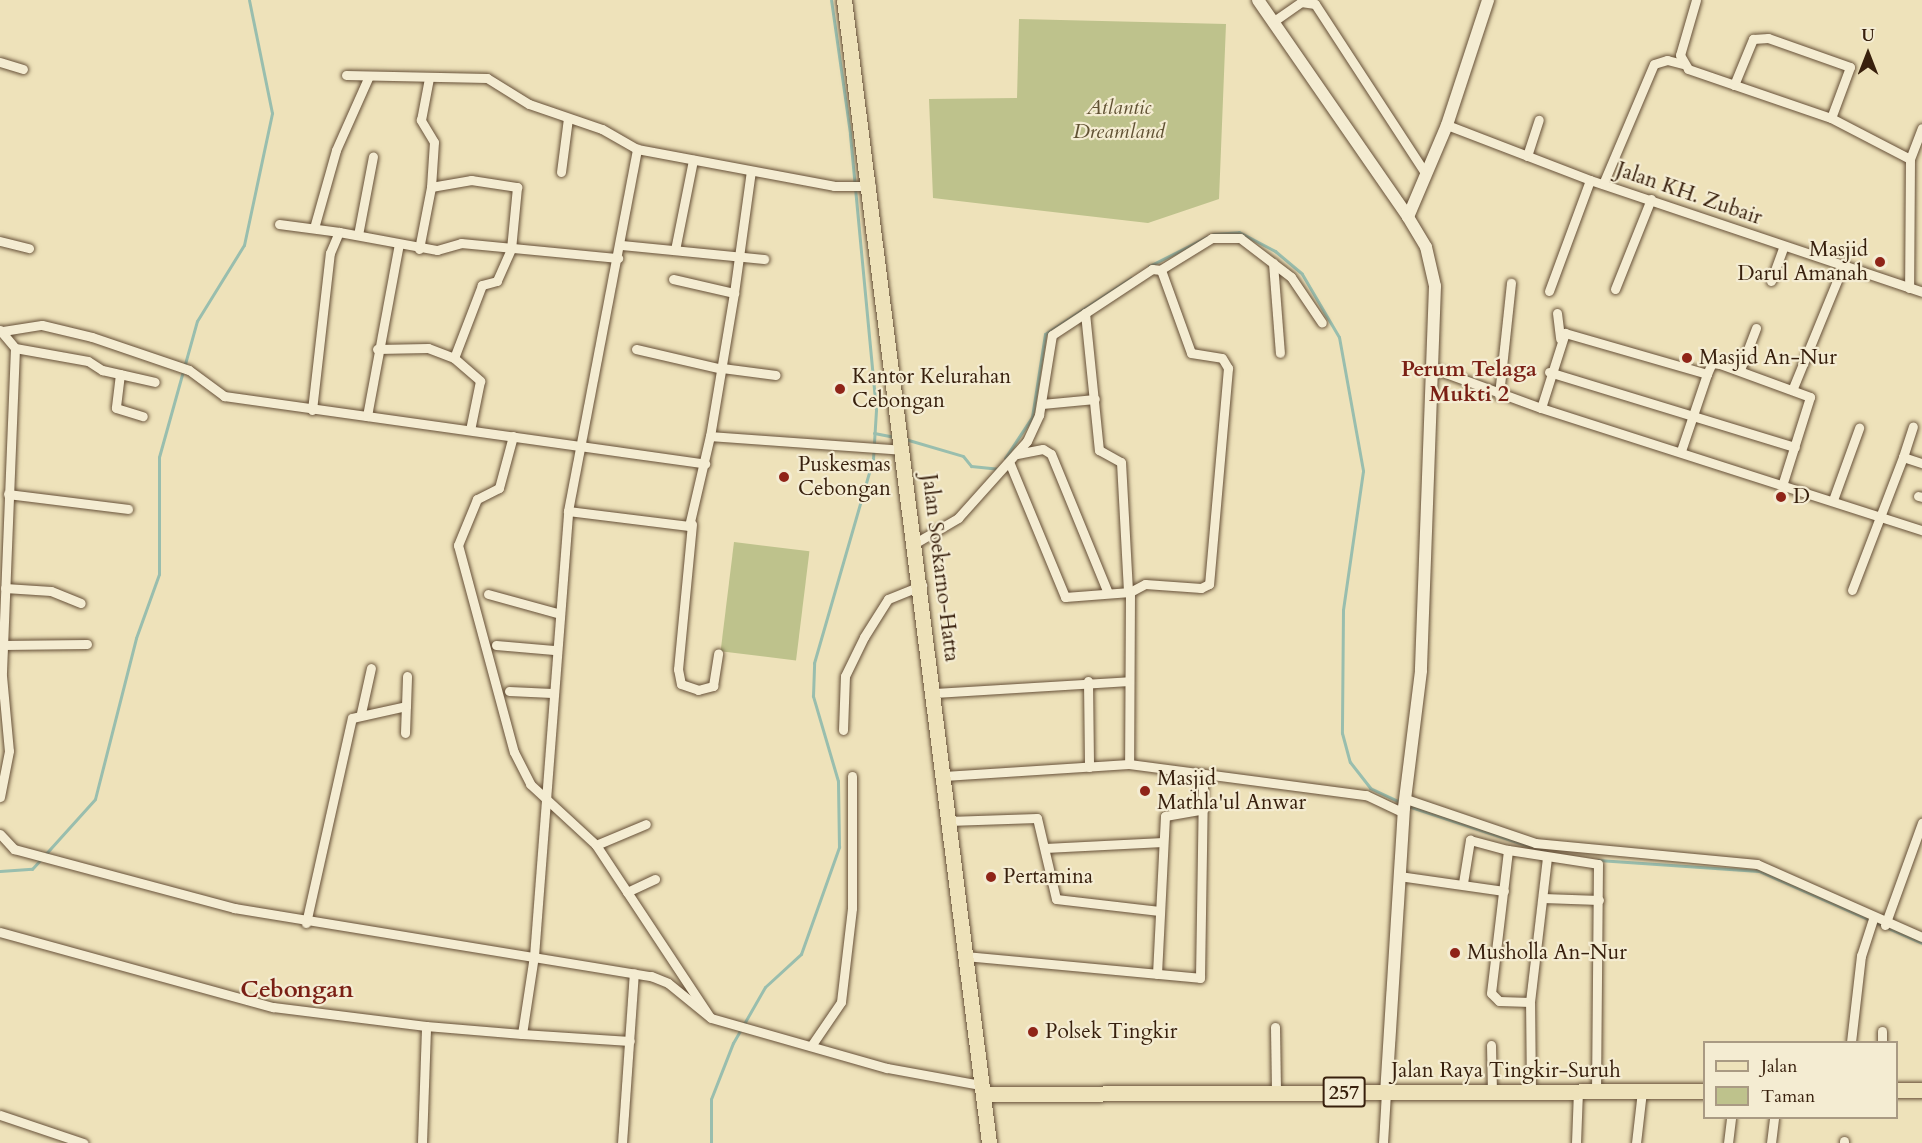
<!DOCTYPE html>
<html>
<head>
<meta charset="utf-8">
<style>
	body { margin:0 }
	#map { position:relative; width:1922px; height:1143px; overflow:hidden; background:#eee2ba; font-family:Cardo,serif }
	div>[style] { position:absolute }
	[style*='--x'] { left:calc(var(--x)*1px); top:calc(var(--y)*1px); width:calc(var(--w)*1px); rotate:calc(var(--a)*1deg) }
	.green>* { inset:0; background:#bec28c; transform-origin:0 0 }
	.stream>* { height:3px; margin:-1.5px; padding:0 1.5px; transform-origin:1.5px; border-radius:1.5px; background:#99beae }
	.roads { filter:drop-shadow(0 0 2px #665038) drop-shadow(0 0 2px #665038) }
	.minor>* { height:9px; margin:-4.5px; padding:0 4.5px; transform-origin:4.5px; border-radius:4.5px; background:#f4ecd2 }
	.tertiary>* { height:12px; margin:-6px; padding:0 6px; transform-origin:6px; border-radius:6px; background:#f4ecd2 }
	.primary>* { height:15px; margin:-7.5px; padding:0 7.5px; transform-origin:7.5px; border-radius:7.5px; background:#eee2ba }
	.dots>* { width:16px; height:16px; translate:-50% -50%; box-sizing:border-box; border:3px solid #f4ecd2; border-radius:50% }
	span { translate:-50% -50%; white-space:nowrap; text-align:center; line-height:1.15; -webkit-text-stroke:4.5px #f4ecd2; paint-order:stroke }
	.shield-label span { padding:2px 4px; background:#f4ecd2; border:2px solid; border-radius:4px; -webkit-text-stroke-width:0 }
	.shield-label { font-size:20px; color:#38200d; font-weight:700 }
	.park-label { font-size:21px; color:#605133; font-style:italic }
	.street-label { font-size:21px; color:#38200d }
	.poi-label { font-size:21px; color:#38200d }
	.right { translate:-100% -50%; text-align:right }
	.left { translate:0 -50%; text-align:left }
	.neighbourhood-label { font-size:22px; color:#7a1f14; font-weight:700 }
	.quarter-label { font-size:24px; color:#7a1f14; font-weight:700 }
	.legend { position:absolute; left:1703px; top:1041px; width:195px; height:78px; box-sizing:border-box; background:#f4ecd2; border:2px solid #a99a83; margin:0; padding:8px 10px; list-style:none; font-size:18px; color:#38200d }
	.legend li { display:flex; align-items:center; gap:12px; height:30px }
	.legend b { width:30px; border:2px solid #a99a83 }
	.north { position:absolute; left:1838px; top:24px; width:60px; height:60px; -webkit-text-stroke:4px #f4ecd2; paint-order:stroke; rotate:0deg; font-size:16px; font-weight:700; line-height:24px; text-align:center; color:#38200d }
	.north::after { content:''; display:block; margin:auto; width:21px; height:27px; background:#38200d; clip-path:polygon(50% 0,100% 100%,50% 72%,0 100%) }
</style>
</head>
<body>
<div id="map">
	<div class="green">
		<div style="clip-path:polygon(1019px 19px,1226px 24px,1219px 199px,1148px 223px,933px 198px,929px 99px,1017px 98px)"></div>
		<div style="left:734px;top:542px;width:76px;height:110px;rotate:7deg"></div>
	</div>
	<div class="stream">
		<div style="--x:1213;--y:234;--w:26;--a:-4"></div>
		<div style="--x:1239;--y:232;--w:41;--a:27.8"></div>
		<div style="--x:1275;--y:251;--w:35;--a:40"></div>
		<div style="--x:1302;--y:274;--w:73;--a:59.6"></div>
		<div style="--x:1339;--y:337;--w:136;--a:79.8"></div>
		<div style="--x:1363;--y:471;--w:140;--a:98.2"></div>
		<div style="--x:1343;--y:610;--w:123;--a:90.5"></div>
		<div style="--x:1342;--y:733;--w:30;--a:75"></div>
		<div style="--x:1350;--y:762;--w:33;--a:52"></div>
		<div style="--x:1370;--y:788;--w:35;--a:25"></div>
		<div style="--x:1149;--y:266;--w:65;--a:-26.6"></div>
		<div style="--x:874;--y:433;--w:21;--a:11"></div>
		<div style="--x:905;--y:439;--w:60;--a:16.3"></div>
		<div style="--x:963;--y:456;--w:13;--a:51"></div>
		<div style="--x:971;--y:466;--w:27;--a:6"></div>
		<div style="--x:1005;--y:458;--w:49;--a:-56.6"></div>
		<div style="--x:1032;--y:417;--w:84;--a:-81.1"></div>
		<div style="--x:1045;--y:334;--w:103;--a:-33.1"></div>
		<div style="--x:1408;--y:806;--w:146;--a:18.3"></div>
		<div style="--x:1598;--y:860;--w:161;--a:3.9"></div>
		<div style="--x:1759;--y:871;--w:178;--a:23.8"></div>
		<div style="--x:0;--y:871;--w:32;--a:-4"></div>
		<div style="--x:32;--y:869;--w:94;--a:-48"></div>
		<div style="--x:95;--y:799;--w:166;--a:-75.7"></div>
		<div style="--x:136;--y:638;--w:68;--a:-70.2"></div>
		<div style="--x:159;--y:574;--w:117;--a:-90"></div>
		<div style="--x:159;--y:457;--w:141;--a:-74.4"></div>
		<div style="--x:197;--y:321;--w:89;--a:-58.3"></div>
		<div style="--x:244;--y:245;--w:135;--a:-78"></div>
		<div style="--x:272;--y:113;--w:115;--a:-101.5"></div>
		<div style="--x:711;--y:1143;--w:44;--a:-90"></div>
		<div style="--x:711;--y:1099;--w:60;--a:-68.6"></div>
		<div style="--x:733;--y:1043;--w:64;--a:-60.3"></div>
		<div style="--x:765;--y:987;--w:49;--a:-42.5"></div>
		<div style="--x:801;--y:954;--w:114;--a:-70.4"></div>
		<div style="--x:839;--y:847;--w:66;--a:-90.9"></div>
		<div style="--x:838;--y:781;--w:89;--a:-106.4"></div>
		<div style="--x:813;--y:696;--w:33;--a:-88"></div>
		<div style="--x:814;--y:663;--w:212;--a:-73.9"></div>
		<div style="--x:873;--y:459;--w:49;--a:-86.5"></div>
		<div style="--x:876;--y:410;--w:278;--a:-95.4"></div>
		<div style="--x:850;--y:133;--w:134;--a:-98.1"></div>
	</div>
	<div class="roads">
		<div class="minor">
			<div style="--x:1696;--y:0;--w:57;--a:106.2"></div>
			<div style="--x:1680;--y:55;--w:16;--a:60"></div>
			<div style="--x:1688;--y:69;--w:151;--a:18.9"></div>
			<div style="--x:1831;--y:118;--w:89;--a:27.4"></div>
			<div style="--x:1910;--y:159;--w:129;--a:90.4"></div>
			<div style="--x:1274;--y:21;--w:33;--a:-35"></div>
			<div style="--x:1301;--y:2;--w:14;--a:8"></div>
			<div style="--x:1315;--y:4;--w:203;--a:56.9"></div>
			<div style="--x:0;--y:62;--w:24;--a:17"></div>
			<div style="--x:346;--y:75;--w:141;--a:1.2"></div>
			<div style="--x:487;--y:78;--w:49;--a:31.8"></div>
			<div style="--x:529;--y:104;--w:77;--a:18.9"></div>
			<div style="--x:602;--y:129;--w:40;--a:29.7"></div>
			<div style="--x:1734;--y:85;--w:50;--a:-67.6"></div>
			<div style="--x:1753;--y:39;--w:15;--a:-4"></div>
			<div style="--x:1768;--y:38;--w:87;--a:19.5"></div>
			<div style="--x:1850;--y:67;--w:54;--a:110.4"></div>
			<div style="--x:1447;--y:125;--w:153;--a:21"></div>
			<div style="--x:1590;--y:180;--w:350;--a:18.6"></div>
			<div style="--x:1527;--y:156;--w:38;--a:-72"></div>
			<div style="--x:1910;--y:159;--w:33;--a:-69"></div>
			<div style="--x:561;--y:172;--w:54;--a:-82.6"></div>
			<div style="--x:1603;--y:184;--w:130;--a:-67"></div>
			<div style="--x:1654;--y:64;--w:14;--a:-17"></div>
			<div style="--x:1667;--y:60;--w:16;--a:14"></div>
			<div style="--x:431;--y:187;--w:41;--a:-9.9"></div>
			<div style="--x:471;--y:180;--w:47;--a:8.7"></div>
			<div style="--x:517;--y:187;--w:62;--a:95.5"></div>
			<div style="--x:511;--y:249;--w:35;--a:114"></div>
			<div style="--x:497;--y:281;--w:16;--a:165"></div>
			<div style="--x:482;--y:285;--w:78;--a:111"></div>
			<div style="--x:454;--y:358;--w:35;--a:41"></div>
			<div style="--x:480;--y:381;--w:50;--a:101.5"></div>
			<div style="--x:279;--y:224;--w:61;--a:7.6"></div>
			<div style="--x:314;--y:228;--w:81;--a:-74.2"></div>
			<div style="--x:336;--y:150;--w:81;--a:-66"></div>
			<div style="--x:358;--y:235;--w:80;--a:-79.2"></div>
			<div style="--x:0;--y:241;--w:30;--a:14"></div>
			<div style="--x:621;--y:245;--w:144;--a:5.6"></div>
			<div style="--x:419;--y:249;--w:63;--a:-79"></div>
			<div style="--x:431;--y:187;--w:45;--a:-86.2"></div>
			<div style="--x:434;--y:142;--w:26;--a:-121"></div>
			<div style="--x:421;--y:120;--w:43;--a:-79.2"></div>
			<div style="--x:675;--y:250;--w:92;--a:-78.7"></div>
			<div style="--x:1273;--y:263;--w:90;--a:85.6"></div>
			<div style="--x:1160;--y:270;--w:61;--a:-31.6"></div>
			<div style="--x:1212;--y:238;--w:28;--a:0"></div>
			<div style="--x:1240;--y:238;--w:64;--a:37.4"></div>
			<div style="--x:1291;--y:277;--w:55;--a:56"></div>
			<div style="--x:673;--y:279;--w:63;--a:12.9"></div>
			<div style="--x:734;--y:293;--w:145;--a:99.5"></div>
			<div style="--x:1771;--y:281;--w:37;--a:-70"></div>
			<div style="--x:1615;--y:289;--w:97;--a:-68.2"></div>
			<div style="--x:1549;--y:291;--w:118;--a:-69.7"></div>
			<div style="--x:734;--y:293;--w:123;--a:-82.1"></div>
			<div style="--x:1085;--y:313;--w:138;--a:84.2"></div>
			<div style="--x:1099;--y:450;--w:25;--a:29"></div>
			<div style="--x:1121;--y:462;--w:130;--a:86.9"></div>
			<div style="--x:1557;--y:313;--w:26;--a:83"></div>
			<div style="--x:0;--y:330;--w:23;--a:50"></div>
			<div style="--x:15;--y:348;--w:328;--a:92.3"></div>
			<div style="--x:2;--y:676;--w:75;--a:84.7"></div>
			<div style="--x:9;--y:751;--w:47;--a:101.1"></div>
			<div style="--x:3;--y:331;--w:39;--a:-9"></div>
			<div style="--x:42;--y:325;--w:51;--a:13.5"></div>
			<div style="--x:92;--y:337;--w:102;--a:18.8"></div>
			<div style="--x:189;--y:370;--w:44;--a:36.6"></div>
			<div style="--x:224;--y:396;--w:486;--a:8"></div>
			<div style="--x:15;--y:348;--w:74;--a:10.1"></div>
			<div style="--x:88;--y:361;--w:17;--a:33"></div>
			<div style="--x:102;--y:370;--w:54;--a:12.8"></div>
			<div style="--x:377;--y:349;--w:51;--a:-1.1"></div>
			<div style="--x:428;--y:348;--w:28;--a:21"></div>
			<div style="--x:636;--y:349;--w:88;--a:13.1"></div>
			<div style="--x:722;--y:368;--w:54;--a:7.4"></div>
			<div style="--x:1432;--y:368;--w:116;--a:20.2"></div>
			<div style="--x:1541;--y:408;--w:79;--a:-72.3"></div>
			<div style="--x:1565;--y:333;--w:148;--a:16.1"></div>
			<div style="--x:1707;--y:374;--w:81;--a:108.7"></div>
			<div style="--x:1740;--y:370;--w:45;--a:-69.1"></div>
			<div style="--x:1549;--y:372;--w:257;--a:17"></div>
			<div style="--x:120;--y:374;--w:34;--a:97"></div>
			<div style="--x:116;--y:408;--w:28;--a:17"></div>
			<div style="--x:1707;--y:374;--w:12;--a:-66"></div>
			<div style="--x:1712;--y:363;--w:8;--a:7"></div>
			<div style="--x:1720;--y:364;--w:96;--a:20.1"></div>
			<div style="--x:1810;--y:397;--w:93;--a:107.5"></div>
			<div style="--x:1793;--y:388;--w:132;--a:-67.7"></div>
			<div style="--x:1499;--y:395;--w:113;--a:-83.9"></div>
			<div style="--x:1042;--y:404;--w:53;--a:-5.4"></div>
			<div style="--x:1541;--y:408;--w:400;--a:17.8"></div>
			<div style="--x:312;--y:410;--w:158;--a:-83.5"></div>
			<div style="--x:330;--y:253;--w:23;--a:-67"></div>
			<div style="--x:339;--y:232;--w:100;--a:10.4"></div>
			<div style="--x:437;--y:250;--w:25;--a:-16"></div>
			<div style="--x:461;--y:243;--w:158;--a:5.5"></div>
			<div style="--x:367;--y:416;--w:175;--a:-79.5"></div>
			<div style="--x:513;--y:436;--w:54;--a:105.1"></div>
			<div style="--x:499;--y:488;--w:25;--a:153"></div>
			<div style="--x:477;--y:499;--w:50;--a:112.4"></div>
			<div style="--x:458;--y:545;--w:214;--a:74.9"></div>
			<div style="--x:514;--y:752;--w:36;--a:63"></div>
			<div style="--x:530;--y:784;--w:90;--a:42.7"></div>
			<div style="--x:596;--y:845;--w:205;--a:56.5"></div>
			<div style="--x:1017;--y:454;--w:26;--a:-11"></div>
			<div style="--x:1043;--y:449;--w:9;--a:32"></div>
			<div style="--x:1051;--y:454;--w:150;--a:67.7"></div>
			<div style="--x:1903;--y:457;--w:32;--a:-72"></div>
			<div style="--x:1010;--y:464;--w:144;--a:67.5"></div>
			<div style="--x:1065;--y:597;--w:65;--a:-4.4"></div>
			<div style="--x:8;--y:494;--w:121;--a:7.1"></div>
			<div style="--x:1918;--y:496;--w:4;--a:14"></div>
			<div style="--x:1833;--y:500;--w:77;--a:-70.1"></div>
			<div style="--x:568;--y:511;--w:122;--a:7.1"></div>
			<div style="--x:689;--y:526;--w:92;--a:-76.9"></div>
			<div style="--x:710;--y:436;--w:194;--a:4.1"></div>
			<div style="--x:692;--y:524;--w:146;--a:95.5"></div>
			<div style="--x:678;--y:669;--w:15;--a:79"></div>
			<div style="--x:681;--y:684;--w:18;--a:19"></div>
			<div style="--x:698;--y:690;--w:16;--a:-15"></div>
			<div style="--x:713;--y:686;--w:33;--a:-81"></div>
			<div style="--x:917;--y:542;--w:48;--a:-30.3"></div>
			<div style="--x:958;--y:518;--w:103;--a:-48.1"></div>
			<div style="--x:1027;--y:441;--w:29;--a:-65"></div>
			<div style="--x:1039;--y:415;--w:81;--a:-80.8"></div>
			<div style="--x:1052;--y:335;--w:120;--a:-33.4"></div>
			<div style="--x:1152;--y:269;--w:9;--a:6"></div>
			<div style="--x:1161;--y:270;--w:88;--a:70.1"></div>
			<div style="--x:1191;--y:353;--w:31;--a:9"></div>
			<div style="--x:1222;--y:358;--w:12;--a:59"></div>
			<div style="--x:1228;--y:368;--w:217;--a:95"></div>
			<div style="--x:1209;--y:584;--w:9;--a:153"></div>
			<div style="--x:1201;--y:588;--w:56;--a:-175.9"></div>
			<div style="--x:1145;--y:584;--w:17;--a:152"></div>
			<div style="--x:1130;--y:592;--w:172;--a:90.3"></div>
			<div style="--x:5;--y:588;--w:46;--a:3.7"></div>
			<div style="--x:51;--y:591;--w:32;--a:22"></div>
			<div style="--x:1852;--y:590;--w:142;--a:-69"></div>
			<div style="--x:1903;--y:457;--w:20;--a:18"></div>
			<div style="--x:488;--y:594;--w:72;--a:15.4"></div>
			<div style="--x:3;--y:645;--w:84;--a:-0.7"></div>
			<div style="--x:496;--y:645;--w:58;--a:4.9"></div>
			<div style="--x:1088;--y:681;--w:86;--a:89.3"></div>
			<div style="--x:509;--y:691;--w:43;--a:2.7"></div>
			<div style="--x:935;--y:693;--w:194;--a:-3.5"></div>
			<div style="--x:361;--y:713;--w:46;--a:-77.5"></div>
			<div style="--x:843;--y:730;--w:54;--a:-87.9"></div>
			<div style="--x:845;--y:676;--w:43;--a:-64"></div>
			<div style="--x:864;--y:637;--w:45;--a:-57.7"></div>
			<div style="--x:888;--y:599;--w:37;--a:-22"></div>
			<div style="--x:405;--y:733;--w:27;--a:-88"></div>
			<div style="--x:944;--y:776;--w:185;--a:-3.7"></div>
			<div style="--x:1129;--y:764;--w:239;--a:7.5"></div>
			<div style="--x:1366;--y:795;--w:42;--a:25.3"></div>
			<div style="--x:1406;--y:799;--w:136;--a:18.8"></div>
			<div style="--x:1535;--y:843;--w:223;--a:5.4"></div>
			<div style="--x:1757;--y:864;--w:180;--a:23.9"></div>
			<div style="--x:948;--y:821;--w:89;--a:-1.9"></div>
			<div style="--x:1037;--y:818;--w:83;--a:76.8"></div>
			<div style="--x:1056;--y:899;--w:104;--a:6.6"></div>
			<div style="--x:0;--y:834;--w:21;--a:47"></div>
			<div style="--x:14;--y:849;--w:228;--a:15"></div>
			<div style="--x:234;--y:908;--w:423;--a:9.3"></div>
			<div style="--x:651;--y:976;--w:18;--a:22"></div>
			<div style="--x:668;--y:983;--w:55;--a:39.1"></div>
			<div style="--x:711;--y:1018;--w:183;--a:15.9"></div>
			<div style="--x:887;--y:1068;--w:96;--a:10.3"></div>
			<div style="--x:596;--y:845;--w:54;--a:-22.8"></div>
			<div style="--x:1045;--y:848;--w:118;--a:-2.9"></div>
			<div style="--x:1399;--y:876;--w:106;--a:8.1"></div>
			<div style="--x:1463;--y:883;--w:44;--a:-80.8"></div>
			<div style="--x:1470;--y:840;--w:39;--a:15"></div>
			<div style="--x:627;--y:892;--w:31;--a:-25"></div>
			<div style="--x:1543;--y:898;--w:56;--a:2"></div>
			<div style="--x:306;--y:923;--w:210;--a:-77.4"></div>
			<div style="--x:352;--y:718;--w:55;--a:-12.5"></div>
			<div style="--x:406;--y:706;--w:30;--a:-88"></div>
			<div style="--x:1885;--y:925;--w:109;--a:-70.1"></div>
			<div style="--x:0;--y:932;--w:283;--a:15.4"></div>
			<div style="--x:273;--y:1007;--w:154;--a:7.1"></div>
			<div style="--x:964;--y:956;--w:237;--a:5.3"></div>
			<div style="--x:1200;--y:978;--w:200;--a:-89.1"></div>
			<div style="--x:1157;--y:974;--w:158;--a:-87.1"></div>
			<div style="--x:1165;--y:816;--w:39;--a:-10"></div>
			<div style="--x:1530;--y:1002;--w:146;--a:-83.3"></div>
			<div style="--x:1275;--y:1027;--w:66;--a:89.1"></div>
			<div style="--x:1882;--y:1031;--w:11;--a:90"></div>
			<div style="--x:522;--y:1034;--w:108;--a:3.7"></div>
			<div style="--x:1851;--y:1042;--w:87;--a:-83.4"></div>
			<div style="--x:1861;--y:956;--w:40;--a:-72"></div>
			<div style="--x:1491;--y:1045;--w:47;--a:88.8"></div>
			<div style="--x:811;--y:1046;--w:53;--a:-55.7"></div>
			<div style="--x:841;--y:1002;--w:95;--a:-83.3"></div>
			<div style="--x:852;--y:908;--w:132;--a:-90"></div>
			<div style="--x:1531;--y:1092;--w:90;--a:-90.6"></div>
			<div style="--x:1530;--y:1002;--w:31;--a:-178"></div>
			<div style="--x:1499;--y:1001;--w:11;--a:-135"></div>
			<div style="--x:1491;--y:993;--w:144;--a:-83.2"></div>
			<div style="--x:1508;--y:850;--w:91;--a:8.8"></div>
			<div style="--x:1598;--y:864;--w:227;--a:90.5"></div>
			<div style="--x:0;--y:1115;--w:88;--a:18.6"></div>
			<div style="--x:422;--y:1143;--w:117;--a:-88"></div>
			<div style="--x:426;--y:1026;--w:96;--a:4.8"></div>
			<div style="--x:522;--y:1034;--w:79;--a:-81.3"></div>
			<div style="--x:534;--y:956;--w:446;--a:-85.6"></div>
			<div style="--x:568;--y:511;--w:369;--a:-79.2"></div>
			<div style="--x:637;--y:149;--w:200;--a:10.6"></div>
			<div style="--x:834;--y:186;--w:37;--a:0"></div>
			<div style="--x:622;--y:1143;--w:170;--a:-86"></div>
			<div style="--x:1383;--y:1143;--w:51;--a:-86.6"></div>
			<div style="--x:1576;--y:1143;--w:52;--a:-87.8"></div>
			<div style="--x:1636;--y:1143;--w:52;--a:-83.4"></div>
			<div style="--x:1728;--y:1143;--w:25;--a:-83"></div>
			<div style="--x:1771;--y:1143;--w:25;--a:-83"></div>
			<div style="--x:1844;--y:1143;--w:2;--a:-90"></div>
		</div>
		<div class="tertiary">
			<div style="--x:1258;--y:0;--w:264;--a:55.3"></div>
			<div style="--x:1408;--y:217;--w:35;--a:59"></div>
			<div style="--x:1426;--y:247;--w:40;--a:77"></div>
			<div style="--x:1435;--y:286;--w:385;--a:92.1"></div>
			<div style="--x:1421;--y:671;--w:138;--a:97.1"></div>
			<div style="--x:1404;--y:808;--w:285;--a:93.6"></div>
			<div style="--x:1408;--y:217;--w:100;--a:-67"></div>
			<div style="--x:1447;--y:125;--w:132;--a:-71.8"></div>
		</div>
		<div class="primary">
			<div style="--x:844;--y:0;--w:1152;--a:82.77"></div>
			<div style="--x:1896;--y:1090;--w:26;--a:0"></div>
			<div style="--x:983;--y:1094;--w:721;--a:-0.24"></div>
		</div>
	</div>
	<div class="dots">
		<div style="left:1880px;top:262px;background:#8f2418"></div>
		<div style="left:1687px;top:358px;background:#8f2418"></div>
		<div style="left:840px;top:389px;background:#8f2418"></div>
		<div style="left:784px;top:477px;background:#8f2418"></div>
		<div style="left:1781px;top:497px;background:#8f2418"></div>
		<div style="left:1145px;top:791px;background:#8f2418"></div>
		<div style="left:991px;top:877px;background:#8f2418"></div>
		<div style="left:1455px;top:953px;background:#8f2418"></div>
		<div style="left:1033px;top:1032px;background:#8f2418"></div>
	</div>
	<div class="shield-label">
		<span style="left:1344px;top:1092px">257</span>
	</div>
	<div class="park-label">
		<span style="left:1119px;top:120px">Atlantic<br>Dreamland</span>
	</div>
	<div class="street-label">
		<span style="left:1689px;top:194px;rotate:19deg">Jalan KH. Zubair</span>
		<span style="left:940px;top:568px;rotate:83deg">Jalan Soekarno-Hatta</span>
		<span style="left:1506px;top:1071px">Jalan Raya Tingkir-Suruh</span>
	</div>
	<div class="poi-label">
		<span class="right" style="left:1868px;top:262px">Masjid<br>Darul Amanah</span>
		<span class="left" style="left:1699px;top:358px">Masjid An-Nur</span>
		<span class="left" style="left:852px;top:389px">Kantor Kelurahan<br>Cebongan</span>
		<span class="left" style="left:798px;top:477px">Puskesmas<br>Cebongan</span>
		<span class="left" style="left:1793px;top:497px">D</span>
		<span class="left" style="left:1157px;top:791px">Masjid<br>Mathla'ul Anwar</span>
		<span class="left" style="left:1003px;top:877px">Pertamina</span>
		<span class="left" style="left:1467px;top:953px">Musholla An-Nur</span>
		<span class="left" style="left:1045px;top:1032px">Polsek Tingkir</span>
	</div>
	<div class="neighbourhood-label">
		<span style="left:1469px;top:382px">Perum Telaga<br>Mukti 2</span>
	</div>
	<div class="quarter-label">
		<span style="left:297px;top:990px">Cebongan</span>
	</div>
	<ul class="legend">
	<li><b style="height:8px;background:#eee2ba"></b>Jalan</li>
	<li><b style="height:16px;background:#bec28c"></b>Taman</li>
	</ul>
	<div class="north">U</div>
</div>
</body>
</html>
